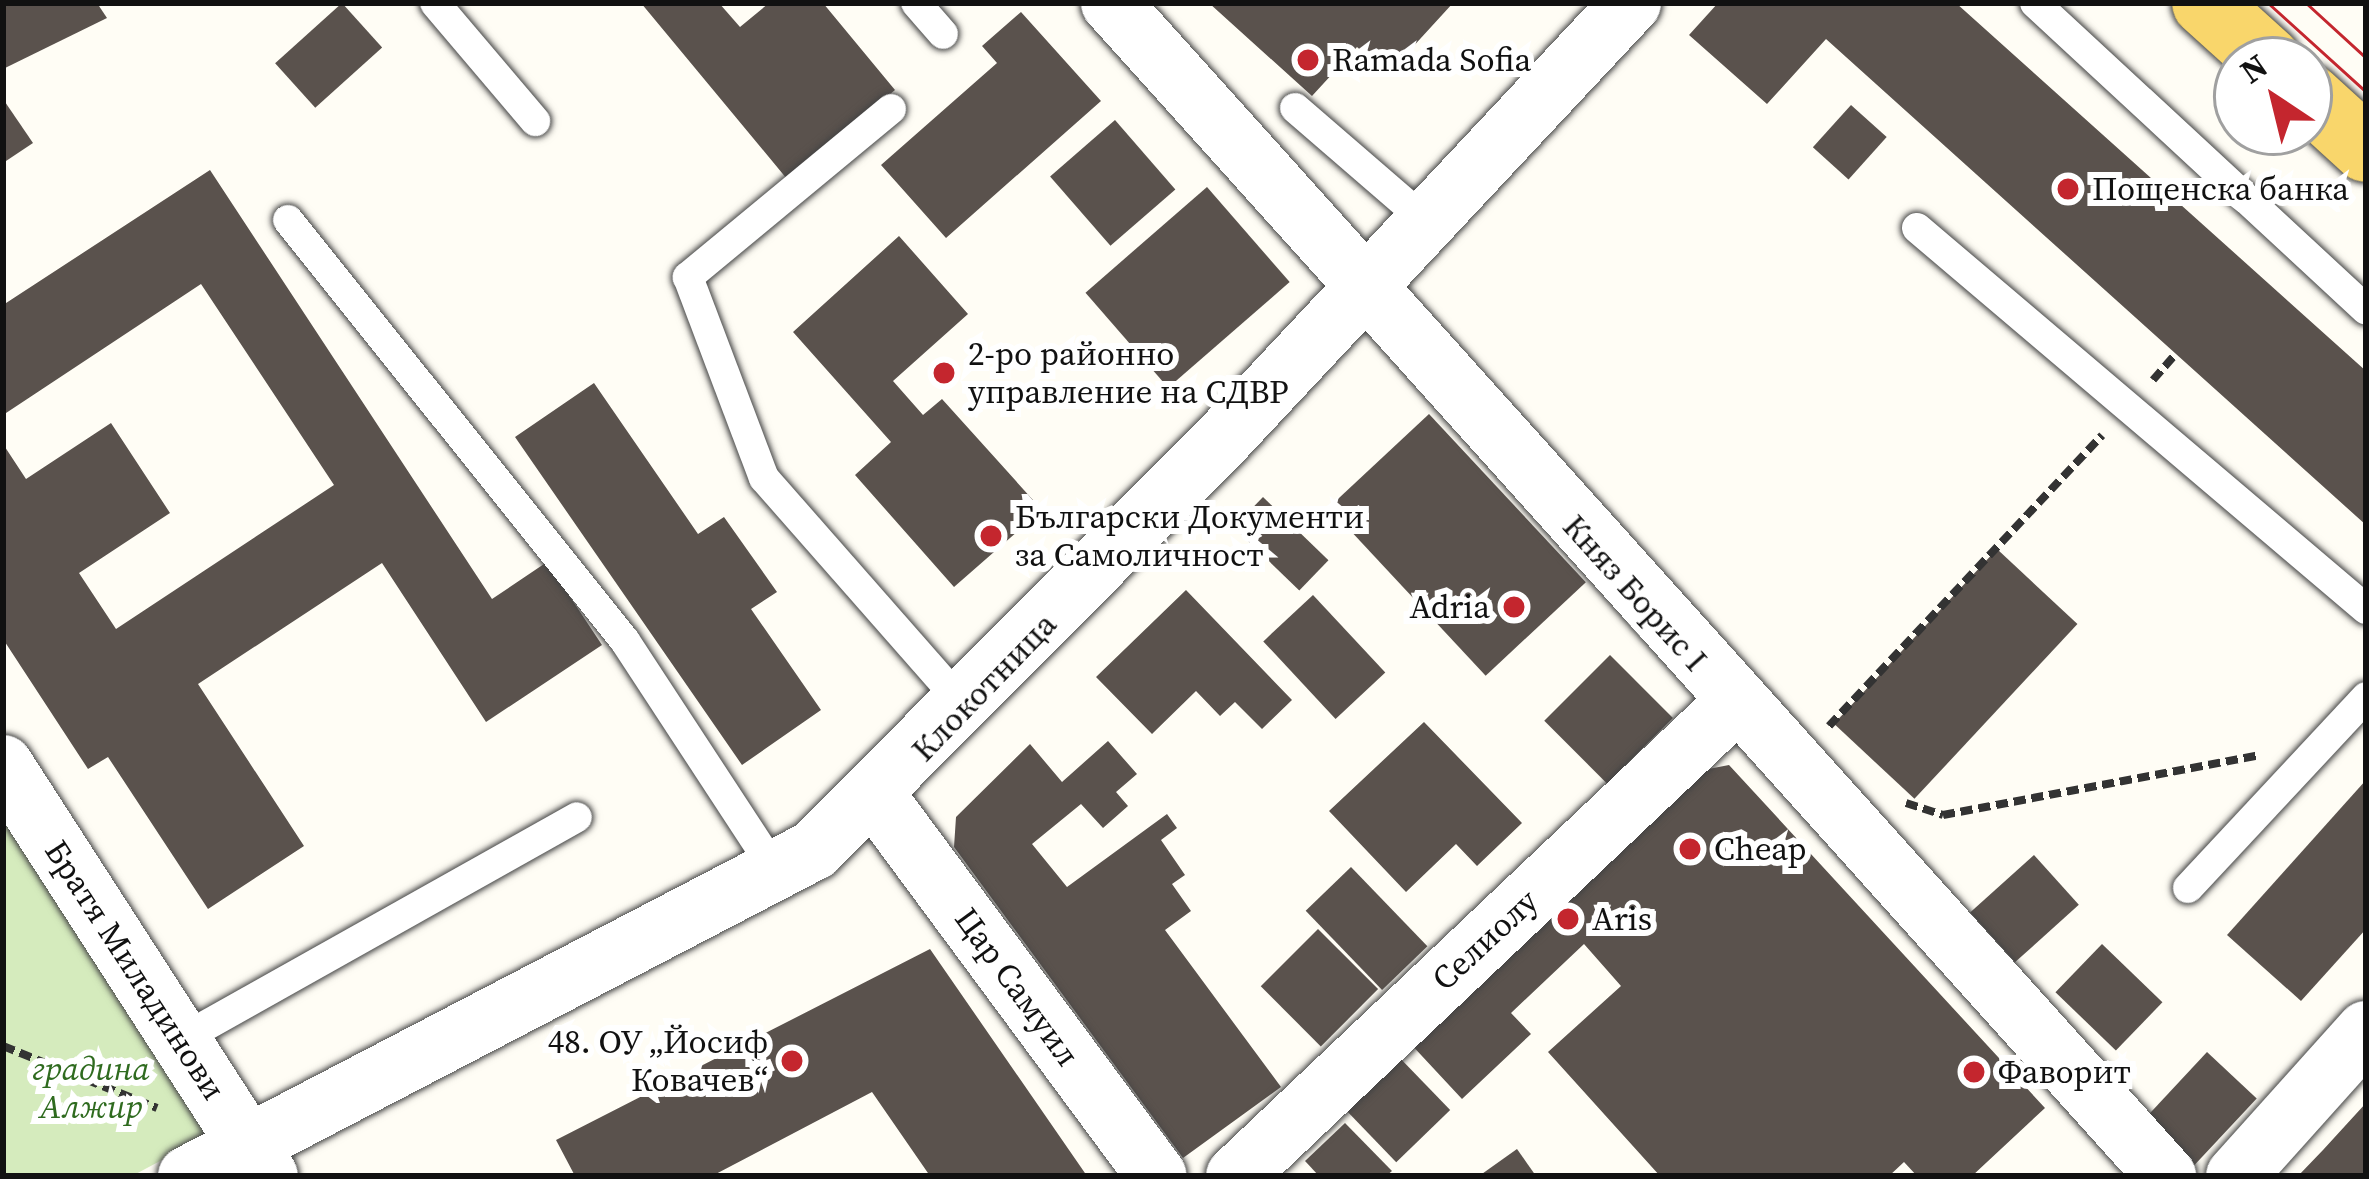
<!DOCTYPE html>
<html>
<head>
<meta charset="utf-8">
<style>
	body { margin:0 }
	#map { position:relative; width:2369px; height:1179px; overflow:hidden; background:#fffdf5; font-family:"Source Serif 4",serif }
	div>[style] { position:absolute }
	[style*='--x'] { left:calc(var(--x)*1px); top:calc(var(--y)*1px); width:calc(var(--w)*1px); rotate:calc(var(--a)*1deg) }
	.green>* { inset:0; background:#d5ebbd }
	.building>* { inset:0; background:#5a524d; transform-origin:0 0 }
	.path>* { height:8px; margin-top:-4px; transform-origin:0; background:repeating-linear-gradient(90deg,#333 0 12px,transparent 0 18px) }
	.roads { filter:drop-shadow(0 0 3px #444) drop-shadow(0 0 3px #444) }
	.service>* { height:30px; margin:-15px; padding:0 15px; transform-origin:15px; border-radius:15px; background:#fff }
	.minor>* { height:60px; margin:-30px; padding:0 30px; transform-origin:30px; border-radius:30px; background:#fff }
	.primary>* { height:66px; margin:-33px; padding:0 33px; transform-origin:33px; border-radius:33px; background:#f9d66b }
	.tram>* { height:3px; margin:-1.5px; padding:0 1.5px; transform-origin:1.5px; border-radius:1.5px; background:#c4262e }
	.dots>* { width:33px; height:33px; translate:-50% -50%; box-sizing:border-box; border:6px solid #fff; border-radius:50% }
	span { translate:-50% -50%; white-space:nowrap; text-align:center; line-height:1.15; -webkit-text-stroke:12px #fff; paint-order:stroke }
	.poi-label { font-size:33px; color:#111 }
	.left { translate:0 -50%; text-align:left }
	.right { translate:-100% -50%; text-align:right }
	.street-label { font-size:33px; color:#111 }
	.park-label { font-size:33px; color:#2f6b1f; font-style:italic }
	.frame { position:absolute; inset:0; border:6px solid #111; pointer-events:none }
	.north { position:absolute; left:2213px; top:36px; width:120px; height:120px; box-sizing:border-box; background:#fff; border:3px solid #a0a0a0; border-radius:50%; rotate:325deg; font-size:33px; font-weight:700; line-height:48px; text-align:center; color:#111 }
	.north::after { content:''; display:block; margin:auto; width:42px; height:54px; background:#c4262e; clip-path:polygon(50% 0,100% 100%,50% 72%,0 100%) }
</style>
</head>
<body>
<div id="map">
	<div class="green">
		<div style="clip-path:polygon(3px 786px,222px 1128px,132px 1176px,3px 1176px)"></div>
	</div>
	<div class="building">
		<div style="clip-path:polygon(3px 3px,97px 3px,107px 18px,3px 69px)"></div>
		<div style="left:342px;top:3px;width:60px;height:90px;rotate:48deg"></div>
		<div style="clip-path:polygon(641px 3px,719px 3px,740px 27px,769px 3px,823px 3px,895px 90px,787px 179px)"></div>
		<div style="clip-path:polygon(1209px 3px,1453px 3px,1388px 74px,1357px 47px,1312px 96px)"></div>
		<div style="clip-path:polygon(1718px 3px,1956px 3px,2366px 371px,2366px 525px,1826px 39px,1767px 104px,1689px 35px)"></div>
		<div style="clip-path:polygon(1021px 12px,1101px 101px,946px 238px,881px 165px,997px 63px,982px 46px)"></div>
		<div style="clip-path:polygon(3px 99px,33px 143px,3px 163px)"></div>
		<div style="left:1851px;top:105px;width:48px;height:57px;rotate:42deg"></div>
		<div style="left:1115px;top:120px;width:92px;height:86px;rotate:49deg"></div>
		<div style="clip-path:polygon(210px 170px,492px 599px,547px 562px,602px 645px,486px 722px,382px 563px,198px 684px,304px 846px,208px 909px,108px 757px,88px 769px,3px 639px,3px 444px,26px 479px,111px 423px,170px 513px,79px 573px,116px 629px,334px 485px,201px 284px,3px 415px,3px 305px)"></div>
		<div style="left:1207px;top:187px;width:126px;height:161px;rotate:49deg"></div>
		<div style="clip-path:polygon(899px 236px,968px 314px,893px 381px,923px 415px,942px 399px,1042px 510px,954px 587px,855px 475px,891px 442px,793px 332px)"></div>
		<div style="clip-path:polygon(594px 383px,698px 534px,724px 517px,777px 592px,751px 609px,821px 710px,742px 765px,515px 437px)"></div>
		<div style="left:1429px;top:414px;width:230px;height:137px;rotate:47deg"></div>
		<div style="left:1263px;top:497px;width:91px;height:42px;rotate:44deg"></div>
		<div style="left:1997px;top:549px;width:110px;height:239px;rotate:43deg"></div>
		<div style="clip-path:polygon(1186px 590px,1292px 700px,1262px 729px,1235px 702px,1220px 716px,1196px 691px,1152px 734px,1096px 677px)"></div>
		<div style="left:1313px;top:595px;width:106px;height:68px;rotate:47deg"></div>
		<div style="left:1610px;top:655px;width:89px;height:93px;rotate:45deg"></div>
		<div style="clip-path:polygon(1424px 722px,1522px 823px,1477px 866px,1456px 844px,1406px 892px,1329px 811px)"></div>
		<div style="clip-path:polygon(1108px 741px,1137px 774px,1116px 792px,1128px 806px,1103px 828px,1081px 804px,1032px 844px,1067px 887px,1167px 814px,1177px 828px,1161px 840px,1185px 875px,1172px 884px,1191px 911px,1165px 930px,1281px 1087px,1183px 1158px,954px 847px,956px 817px,1030px 744px,1062px 782px)"></div>
		<div style="clip-path:polygon(1729px 765px,2045px 1108px,1972px 1176px,1917px 1176px,1904px 1162px,1889px 1176px,1660px 1176px,1548px 1052px,1621px 986px,1584px 944px,1511px 1013px,1531px 1034px,1462px 1099px,1408px 1041px,1693px 772px)"></div>
		<div style="clip-path:polygon(2366px 780px,2366px 929px,2301px 1001px,2227px 935px)"></div>
		<div style="left:2034px;top:855px;width:67px;height:86px;rotate:48deg"></div>
		<div style="left:1351px;top:867px;width:110px;height:63px;rotate:46deg"></div>
		<div style="left:1318px;top:929px;width:85px;height:81px;rotate:45deg"></div>
		<div style="left:2102px;top:944px;width:84px;height:67px;rotate:44deg"></div>
		<div style="clip-path:polygon(930px 949px,1087px 1176px,930px 1176px,872px 1092px,712px 1176px,575px 1176px,556px 1140px)"></div>
		<div style="left:2207px;top:1052px;width:68px;height:96px;rotate:43deg"></div>
		<div style="left:1396px;top:1054px;width:78px;height:75px;rotate:46deg"></div>
		<div style="clip-path:polygon(2366px 1103px,2366px 1176px,2298px 1176px,2323px 1150px)"></div>
		<div style="clip-path:polygon(1345px 1123px,1392px 1171px,1386px 1176px,1319px 1176px,1305px 1161px)"></div>
		<div style="clip-path:polygon(1517px 1149px,1536px 1176px,1479px 1176px)"></div>
	</div>
	<div class="path">
		<div style="--x:2153;--y:380;--w:35;--a:-49"></div>
		<div style="--x:1829;--y:726;--w:399;--a:-46.8"></div>
		<div style="--x:1906;--y:803;--w:39;--a:18"></div>
		<div style="--x:1943;--y:815;--w:319;--a:-10.7"></div>
		<div style="--x:3;--y:1046;--w:166;--a:21.9"></div>
	</div>
	<div class="roads">
		<div class="service">
			<div style="--x:435;--y:3;--w:155;--a:49.7"></div>
			<div style="--x:916;--y:3;--w:41;--a:48.9"></div>
			<div style="--x:2035;--y:3;--w:451;--a:42.8"></div>
			<div style="--x:1295;--y:108;--w:176;--a:40.8"></div>
			<div style="--x:891;--y:109;--w:264;--a:140.4"></div>
			<div style="--x:688;--y:277;--w:215;--a:69.3"></div>
			<div style="--x:764;--y:478;--w:305;--a:48.7"></div>
			<div style="--x:288;--y:220;--w:539;--a:51.32"></div>
			<div style="--x:625;--y:641;--w:274;--a:56.8"></div>
			<div style="--x:1917;--y:228;--w:589;--a:40.32"></div>
			<div style="--x:2188;--y:888;--w:261;--a:-47"></div>
			<div style="--x:180;--y:1040;--w:455;--a:-29.3"></div>
		</div>
		<div class="minor">
			<div style="--x:1111;--y:3;--w:1578;--a:48.03"></div>
			<div style="--x:3;--y:765;--w:489;--a:57.2"></div>
			<div style="--x:877;--y:798;--w:470;--a:53.5"></div>
			<div style="--x:188;--y:1176;--w:706;--a:-27.51"></div>
			<div style="--x:814;--y:850;--w:577;--a:-45.14"></div>
			<div style="--x:1221;--y:441;--w:600;--a:-46.89"></div>
			<div style="--x:1236;--y:1176;--w:686;--a:-43.46"></div>
			<div style="--x:2236;--y:1176;--w:195;--a:-48.1"></div>
		</div>
		<div class="primary">
			<div style="--x:2205;--y:3;--w:85;--a:42.1"></div>
			<div style="--x:2309;--y:97;--w:77;--a:42.4"></div>
		</div>
	</div>
	<div class="tram">
		<div style="--x:2268;--y:3;--w:132;--a:42.2"></div>
		<div style="--x:2306;--y:3;--w:81;--a:42.5"></div>
	</div>
	<div class="dots">
		<div style="left:1308px;top:60px;background:#c4262e"></div>
		<div style="left:2068px;top:189px;background:#c4262e"></div>
		<div style="left:944px;top:373px;background:#c4262e"></div>
		<div style="left:991px;top:536px;background:#c4262e"></div>
		<div style="left:1514px;top:607px;background:#c4262e"></div>
		<div style="left:1690px;top:849px;background:#c4262e"></div>
		<div style="left:1568px;top:919px;background:#c4262e"></div>
		<div style="left:792px;top:1061px;background:#c4262e"></div>
		<div style="left:1974px;top:1072px;background:#c4262e"></div>
	</div>
	<div class="poi-label">
		<span class="left" style="left:1332px;top:60px">Ramada Sofia</span>
		<span class="left" style="left:2092px;top:189px">Пощенска банка</span>
		<span class="left" style="left:968px;top:373px">2-ро районно<br>управление на СДВР</span>
		<span class="left" style="left:1015px;top:536px">Български Документи<br>за Самоличност</span>
		<span class="right" style="left:1490px;top:607px">Adria</span>
		<span class="left" style="left:1714px;top:849px">Cheap</span>
		<span class="left" style="left:1592px;top:919px">Aris</span>
		<span class="right" style="left:768px;top:1061px">48. ОУ „Йосиф<br>Ковачев“</span>
		<span class="left" style="left:1998px;top:1072px">Фаворит</span>
	</div>
	<div class="street-label">
		<span style="left:1635px;top:593px;rotate:48deg">Княз Борис I</span>
		<span style="left:984px;top:687px;rotate:-46deg">Клокотница</span>
		<span style="left:1485px;top:940px;rotate:-43deg">Селиолу</span>
		<span style="left:135px;top:970px;rotate:57deg">Братя Миладинови</span>
		<span style="left:1017px;top:987px;rotate:54deg">Цар Самуил</span>
	</div>
	<div class="park-label">
		<span style="left:91px;top:1088px">градина<br>Алжир</span>
	</div>
	<div class="frame"></div>
	<div class="north">N</div>
</div>
</body>
</html>
